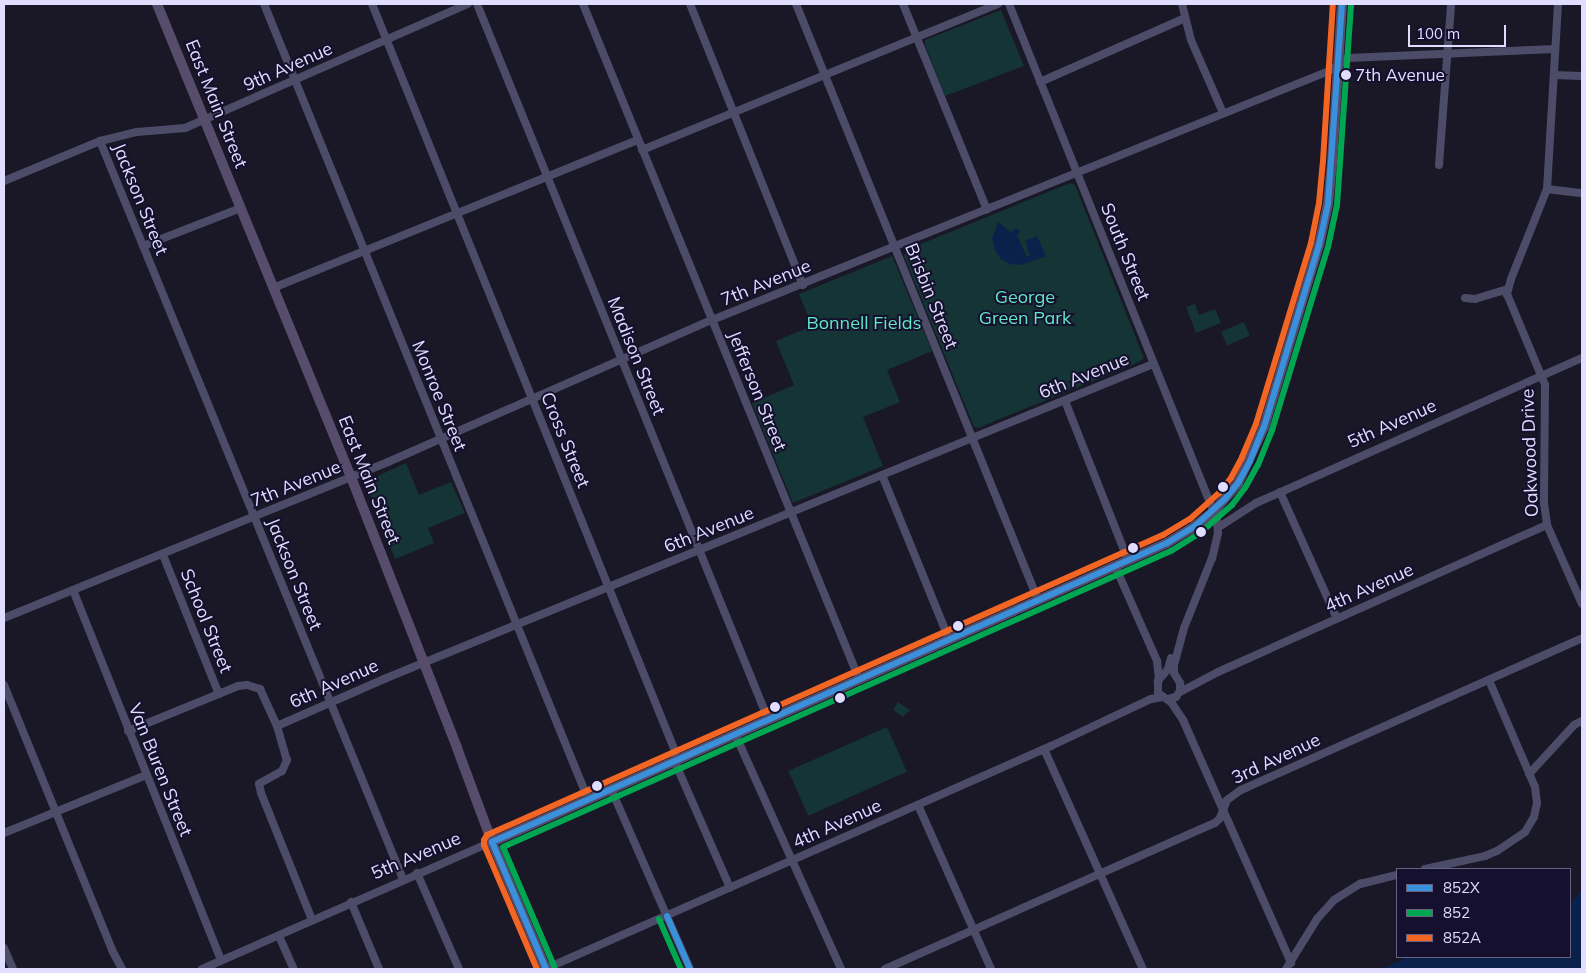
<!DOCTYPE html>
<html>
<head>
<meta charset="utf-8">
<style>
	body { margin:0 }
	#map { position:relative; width:1586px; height:973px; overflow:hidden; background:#1a1727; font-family:Mulish,sans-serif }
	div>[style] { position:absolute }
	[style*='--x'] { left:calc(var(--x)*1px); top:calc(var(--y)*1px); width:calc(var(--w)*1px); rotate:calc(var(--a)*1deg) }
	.green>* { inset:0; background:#143435; transform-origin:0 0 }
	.water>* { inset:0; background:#0a214c }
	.minor>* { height:8px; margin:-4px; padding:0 4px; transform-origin:4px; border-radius:4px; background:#4d4c68 }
	.major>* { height:10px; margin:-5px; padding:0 5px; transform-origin:5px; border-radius:5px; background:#564d6c }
	.bus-1>* { height:6px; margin:-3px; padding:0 3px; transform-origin:3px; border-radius:3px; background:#3a90db }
	.bus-2>* { height:6px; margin:-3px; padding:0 3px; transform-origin:3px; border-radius:3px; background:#00a651 }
	.bus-3>* { height:6px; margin:-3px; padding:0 3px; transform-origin:3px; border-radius:3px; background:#f26522 }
	.dots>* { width:14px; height:14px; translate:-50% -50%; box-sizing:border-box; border:2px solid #15102e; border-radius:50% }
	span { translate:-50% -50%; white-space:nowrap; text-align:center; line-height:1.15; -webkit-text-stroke:4px #15102e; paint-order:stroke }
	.bus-label { font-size:17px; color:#e1ddff }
	.left { translate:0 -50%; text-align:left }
	.street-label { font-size:18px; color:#e1ddff }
	.park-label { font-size:18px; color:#61e8c6 }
	.frame { position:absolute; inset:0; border:5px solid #e1ddff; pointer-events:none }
	.legend { position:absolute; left:1396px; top:868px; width:175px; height:90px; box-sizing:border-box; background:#15102e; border:1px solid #676282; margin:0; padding:6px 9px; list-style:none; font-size:15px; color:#e1ddff }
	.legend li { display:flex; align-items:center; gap:10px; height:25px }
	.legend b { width:25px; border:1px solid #676282 }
	.scale { position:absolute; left:1408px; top:25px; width:98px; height:22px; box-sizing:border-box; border:2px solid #e1ddff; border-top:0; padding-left:6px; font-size:15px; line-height:18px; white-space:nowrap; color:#e1ddff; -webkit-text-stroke:4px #15102e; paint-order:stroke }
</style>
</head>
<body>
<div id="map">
	<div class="green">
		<div style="clip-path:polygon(1001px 10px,1024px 66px,945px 96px,925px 45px,925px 40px)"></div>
		<div style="clip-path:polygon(1070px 183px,1075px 185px,1144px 358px,1139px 362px,978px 428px,974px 427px,904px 256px,906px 250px)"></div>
		<div style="clip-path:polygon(892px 256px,932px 351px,887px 370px,900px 402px,863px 417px,883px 466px,793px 503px,752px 403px,794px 385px,776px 341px,812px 326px,799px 294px)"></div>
		<div style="clip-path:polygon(1195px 304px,1199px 315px,1215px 309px,1221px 323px,1196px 333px,1186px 307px)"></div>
		<div style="left:1244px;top:322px;width:15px;height:25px;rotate:67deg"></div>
		<div style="clip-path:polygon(406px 463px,419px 495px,451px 482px,465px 513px,428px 528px,434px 543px,395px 559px,367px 488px,371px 479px)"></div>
		<div style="clip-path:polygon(898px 702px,910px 710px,903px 717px,893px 710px)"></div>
		<div style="left:887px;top:727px;width:49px;height:108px;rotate:66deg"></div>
	</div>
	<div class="water">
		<div style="clip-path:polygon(998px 222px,1011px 232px,1016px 228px,1020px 231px,1017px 236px,1027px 257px,1030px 255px,1025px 241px,1037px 236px,1046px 256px,1021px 265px,1010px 264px,1001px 259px,995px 250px,992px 239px)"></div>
		<div style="clip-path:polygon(1582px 889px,1582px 969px,1381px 969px,1408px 957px,1570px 957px,1570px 904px)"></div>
	</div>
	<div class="minor">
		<div style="--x:264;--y:4;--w:858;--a:67.83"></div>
		<div style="--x:372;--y:4;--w:806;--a:67.92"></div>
		<div style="--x:675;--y:751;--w:16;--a:83"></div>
		<div style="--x:677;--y:767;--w:132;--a:66.3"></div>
		<div style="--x:477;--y:4;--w:772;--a:67.85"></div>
		<div style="--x:583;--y:4;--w:729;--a:67.76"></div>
		<div style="--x:690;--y:4;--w:303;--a:68.1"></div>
		<div style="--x:796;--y:4;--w:643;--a:67.9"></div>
		<div style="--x:903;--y:4;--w:222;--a:67.8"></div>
		<div style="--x:1009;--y:4;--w:556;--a:68.05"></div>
		<div style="--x:1217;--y:520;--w:13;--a:86"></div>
		<div style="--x:1218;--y:533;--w:26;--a:103"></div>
		<div style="--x:1212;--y:558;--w:75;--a:111.8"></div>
		<div style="--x:1184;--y:628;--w:38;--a:105"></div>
		<div style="--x:1174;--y:665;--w:8;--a:90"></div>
		<div style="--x:1174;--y:673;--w:12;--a:59"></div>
		<div style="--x:1180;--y:683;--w:8;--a:90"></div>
		<div style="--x:1180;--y:691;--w:7;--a:124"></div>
		<div style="--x:1176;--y:697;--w:9;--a:167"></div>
		<div style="--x:1182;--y:4;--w:37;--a:76"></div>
		<div style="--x:1191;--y:40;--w:80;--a:66.3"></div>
		<div style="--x:1558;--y:4;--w:185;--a:93.4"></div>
		<div style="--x:1547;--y:189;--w:97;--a:111.8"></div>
		<div style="--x:1511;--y:279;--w:16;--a:105"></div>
		<div style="--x:1507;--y:294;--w:99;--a:67.3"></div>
		<div style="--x:1545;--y:385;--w:118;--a:90.5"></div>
		<div style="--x:1544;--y:503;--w:22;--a:82"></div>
		<div style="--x:1547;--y:525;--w:86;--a:66.1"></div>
		<div style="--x:1554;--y:75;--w:28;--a:2"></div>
		<div style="--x:1040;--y:82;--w:158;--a:-23.8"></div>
		<div style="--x:100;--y:141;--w:798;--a:67.68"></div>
		<div style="--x:642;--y:150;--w:385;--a:-22.3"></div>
		<div style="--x:1439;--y:165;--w:161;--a:-85.7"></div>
		<div style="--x:4;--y:181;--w:104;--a:-22.6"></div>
		<div style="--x:100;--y:141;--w:38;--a:-14"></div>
		<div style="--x:137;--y:132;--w:48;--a:-4.8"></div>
		<div style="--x:185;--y:128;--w:309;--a:-23.7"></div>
		<div style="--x:1547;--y:189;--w:35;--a:7"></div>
		<div style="--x:143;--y:246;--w:105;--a:-21.2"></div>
		<div style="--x:273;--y:288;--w:394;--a:-22.1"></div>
		<div style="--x:1465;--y:298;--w:10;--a:6"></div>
		<div style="--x:1475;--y:299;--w:34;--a:-17"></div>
		<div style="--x:1065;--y:401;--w:171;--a:68.4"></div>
		<div style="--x:882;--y:475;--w:177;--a:67.8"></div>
		<div style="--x:1280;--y:492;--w:139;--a:65.8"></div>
		<div style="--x:1219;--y:527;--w:44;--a:-33"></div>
		<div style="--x:1256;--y:503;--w:357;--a:-24"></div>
		<div style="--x:163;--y:555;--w:150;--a:68.1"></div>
		<div style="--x:1115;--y:566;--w:104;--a:66.1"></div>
		<div style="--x:1157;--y:661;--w:19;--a:84"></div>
		<div style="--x:73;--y:590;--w:399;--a:68.2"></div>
		<div style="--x:4;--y:618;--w:414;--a:-22.1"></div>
		<div style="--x:388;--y:462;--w:354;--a:-23.7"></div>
		<div style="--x:712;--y:320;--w:665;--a:-21.98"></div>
		<div style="--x:1329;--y:71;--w:23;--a:-34"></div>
		<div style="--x:1348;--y:58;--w:207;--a:-2.5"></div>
		<div style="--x:1171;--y:658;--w:11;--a:105"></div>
		<div style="--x:1168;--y:669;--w:16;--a:130"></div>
		<div style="--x:1158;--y:681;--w:12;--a:90"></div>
		<div style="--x:1158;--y:693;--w:16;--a:35"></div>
		<div style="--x:1171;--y:702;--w:22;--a:56"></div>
		<div style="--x:1183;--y:720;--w:266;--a:66"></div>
		<div style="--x:4;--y:685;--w:286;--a:67.8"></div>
		<div style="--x:112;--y:950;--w:21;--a:62"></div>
		<div style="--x:1180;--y:692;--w:43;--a:-27.8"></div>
		<div style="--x:1218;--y:672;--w:360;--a:-24.1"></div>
		<div style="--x:277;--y:726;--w:117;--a:-23.7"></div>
		<div style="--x:384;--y:679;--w:831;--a:-22.28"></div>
		<div style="--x:128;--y:731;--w:119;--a:-22.2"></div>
		<div style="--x:238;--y:686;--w:9;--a:-6"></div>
		<div style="--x:247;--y:685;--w:14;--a:17"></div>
		<div style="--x:260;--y:689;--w:41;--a:65.3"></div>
		<div style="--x:277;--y:726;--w:35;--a:74"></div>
		<div style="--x:287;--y:760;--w:12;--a:114"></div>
		<div style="--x:282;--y:771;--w:26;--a:151"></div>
		<div style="--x:259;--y:784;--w:9;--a:77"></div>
		<div style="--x:261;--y:793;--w:137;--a:68.1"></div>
		<div style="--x:735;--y:734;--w:258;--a:65.7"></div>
		<div style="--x:1044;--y:749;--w:241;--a:65.8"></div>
		<div style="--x:1529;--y:774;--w:67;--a:-47.4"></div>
		<div style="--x:1574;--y:725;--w:9;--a:-27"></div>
		<div style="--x:611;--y:789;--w:197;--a:66.3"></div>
		<div style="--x:918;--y:805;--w:180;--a:66"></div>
		<div style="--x:4;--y:833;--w:153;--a:-22.2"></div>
		<div style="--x:1425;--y:869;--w:61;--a:-12.2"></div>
		<div style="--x:1485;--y:856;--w:13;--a:-23"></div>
		<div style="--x:1497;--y:851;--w:34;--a:-34"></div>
		<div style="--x:1525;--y:832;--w:17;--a:-59"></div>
		<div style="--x:1534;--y:817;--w:14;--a:-78"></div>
		<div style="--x:1537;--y:803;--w:16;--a:-97"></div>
		<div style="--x:1535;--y:787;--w:116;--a:-113.3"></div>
		<div style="--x:417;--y:873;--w:105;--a:66.4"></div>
		<div style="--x:351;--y:902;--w:73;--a:67.3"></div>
		<div style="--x:279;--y:936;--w:36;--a:66"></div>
		<div style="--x:4;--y:948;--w:23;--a:67"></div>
		<div style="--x:202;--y:969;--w:317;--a:-23.7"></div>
		<div style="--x:545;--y:969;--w:553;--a:-23.78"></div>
		<div style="--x:1051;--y:746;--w:110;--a:-25.2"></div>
		<div style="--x:1151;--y:699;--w:12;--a:-9"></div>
		<div style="--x:885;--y:969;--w:361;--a:-23.9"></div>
		<div style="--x:1215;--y:823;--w:7;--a:-45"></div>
		<div style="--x:1220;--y:818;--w:19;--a:-69"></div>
		<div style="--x:1227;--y:800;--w:17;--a:-36"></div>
		<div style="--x:1241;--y:790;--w:373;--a:-24"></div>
		<div style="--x:1286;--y:969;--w:59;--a:-58.2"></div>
		<div style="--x:1317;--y:919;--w:25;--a:-48"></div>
		<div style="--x:1334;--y:900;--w:31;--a:-32"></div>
		<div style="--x:1360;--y:884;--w:38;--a:-14"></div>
	</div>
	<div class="major">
		<div style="--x:157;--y:4;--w:511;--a:67.7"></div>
		<div style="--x:351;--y:477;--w:291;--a:68.6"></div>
		<div style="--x:457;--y:748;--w:100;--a:69.6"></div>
		<div style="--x:492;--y:842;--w:138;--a:67"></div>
		<div style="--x:492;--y:842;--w:738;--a:-23.89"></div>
		<div style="--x:1167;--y:543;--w:33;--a:-31"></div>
		<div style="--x:1195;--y:526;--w:24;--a:-38"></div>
		<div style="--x:1214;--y:511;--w:37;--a:-49"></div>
		<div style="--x:1238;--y:483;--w:62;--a:-65.1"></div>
		<div style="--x:1264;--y:427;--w:190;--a:-73.2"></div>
		<div style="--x:1319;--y:245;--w:42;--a:-77.6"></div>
		<div style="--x:1328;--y:204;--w:42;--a:-84.6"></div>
		<div style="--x:1332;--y:162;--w:158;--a:-86.4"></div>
	</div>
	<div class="bus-1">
		<div style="--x:667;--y:916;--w:58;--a:66.5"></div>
		<div style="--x:546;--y:969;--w:138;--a:-113"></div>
		<div style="--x:492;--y:842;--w:738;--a:-23.89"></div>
		<div style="--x:1167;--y:543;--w:33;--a:-31"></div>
		<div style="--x:1195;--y:526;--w:40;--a:-42"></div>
		<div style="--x:1225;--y:499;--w:21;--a:-51"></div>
		<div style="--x:1238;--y:483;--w:25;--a:-61"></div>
		<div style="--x:1250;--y:461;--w:37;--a:-68"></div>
		<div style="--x:1264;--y:427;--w:190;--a:-73.2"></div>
		<div style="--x:1319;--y:245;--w:42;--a:-77.6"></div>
		<div style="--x:1328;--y:204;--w:200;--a:-86"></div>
	</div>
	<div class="bus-2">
		<div style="--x:659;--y:919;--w:55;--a:66.3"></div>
		<div style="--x:554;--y:966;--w:129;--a:-113.2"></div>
		<div style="--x:503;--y:847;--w:731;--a:-23.9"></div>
		<div style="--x:1171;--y:551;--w:34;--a:-32"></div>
		<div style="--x:1200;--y:533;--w:43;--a:-41.2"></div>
		<div style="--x:1232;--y:505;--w:21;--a:-53"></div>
		<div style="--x:1245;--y:488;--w:26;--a:-61"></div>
		<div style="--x:1258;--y:465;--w:38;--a:-68"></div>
		<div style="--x:1272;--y:430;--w:191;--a:-73"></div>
		<div style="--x:1328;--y:247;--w:43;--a:-77.9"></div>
		<div style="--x:1337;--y:205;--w:200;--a:-86"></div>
	</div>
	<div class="bus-3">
		<div style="--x:537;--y:969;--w:135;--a:-113.1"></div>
		<div style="--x:484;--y:845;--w:5;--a:-90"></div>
		<div style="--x:484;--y:840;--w:6;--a:-59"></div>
		<div style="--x:487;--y:835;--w:740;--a:-23.93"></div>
		<div style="--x:1163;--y:535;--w:31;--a:-31"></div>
		<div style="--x:1190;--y:519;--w:39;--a:-42"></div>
		<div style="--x:1219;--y:493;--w:19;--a:-51"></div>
		<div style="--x:1231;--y:478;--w:24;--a:-62"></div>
		<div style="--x:1242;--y:457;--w:36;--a:-67"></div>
		<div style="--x:1256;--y:424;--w:189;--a:-73.1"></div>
		<div style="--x:1311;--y:243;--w:41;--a:-78.7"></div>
		<div style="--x:1319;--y:203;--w:42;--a:-84.6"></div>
		<div style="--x:1323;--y:161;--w:157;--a:-86.4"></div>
	</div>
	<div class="dots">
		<div style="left:1346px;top:75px;background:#e1ddff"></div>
		<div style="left:1223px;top:487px;background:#e1ddff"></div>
		<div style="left:1201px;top:532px;background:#e1ddff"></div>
		<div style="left:1133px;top:548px;background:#e1ddff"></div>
		<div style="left:958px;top:626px;background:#e1ddff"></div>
		<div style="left:840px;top:698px;background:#e1ddff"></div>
		<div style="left:775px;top:707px;background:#e1ddff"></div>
		<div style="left:597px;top:786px;background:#e1ddff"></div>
	</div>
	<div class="bus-label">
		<span class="left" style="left:1355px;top:75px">7th Avenue</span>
	</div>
	<div class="street-label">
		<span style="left:288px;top:67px;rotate:-24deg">9th Avenue</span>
		<span style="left:216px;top:104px;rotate:68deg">East Main Street</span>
		<span style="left:140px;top:199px;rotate:68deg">Jackson Street</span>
		<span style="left:1125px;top:252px;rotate:68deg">South Street</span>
		<span style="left:766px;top:283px;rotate:-22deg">7th Avenue</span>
		<span style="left:931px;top:296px;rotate:68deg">Brisbin Street</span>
		<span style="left:636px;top:356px;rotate:68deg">Madison Street</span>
		<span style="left:1084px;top:376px;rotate:-22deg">6th Avenue</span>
		<span style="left:757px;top:391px;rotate:68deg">Jefferson Street</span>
		<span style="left:439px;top:396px;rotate:68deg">Monroe Street</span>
		<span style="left:1392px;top:424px;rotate:-24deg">5th Avenue</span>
		<span style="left:565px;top:440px;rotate:68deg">Cross Street</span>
		<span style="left:1530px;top:453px;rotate:-92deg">Oakwood Drive</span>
		<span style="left:369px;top:480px;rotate:68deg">East Main Street</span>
		<span style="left:296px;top:484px;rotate:-22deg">7th Avenue</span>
		<span style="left:709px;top:530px;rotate:-22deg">6th Avenue</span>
		<span style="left:294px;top:574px;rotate:68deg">Jackson Street</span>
		<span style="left:1369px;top:588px;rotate:-24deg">4th Avenue</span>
		<span style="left:206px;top:621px;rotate:68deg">School Street</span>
		<span style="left:334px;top:684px;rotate:-24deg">6th Avenue</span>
		<span style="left:1276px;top:759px;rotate:-25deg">3rd Avenue</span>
		<span style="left:160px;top:770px;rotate:68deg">Van Buren Street</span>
		<span style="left:837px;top:824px;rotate:-24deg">4th Avenue</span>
		<span style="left:416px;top:856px;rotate:-23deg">5th Avenue</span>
	</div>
	<div class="park-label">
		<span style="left:1025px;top:308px">George<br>Green Park</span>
		<span style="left:864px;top:323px">Bonnell Fields</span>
	</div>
	<div class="frame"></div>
	<ul class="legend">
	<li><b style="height:6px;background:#3a90db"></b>852X</li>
	<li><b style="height:6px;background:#00a651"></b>852</li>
	<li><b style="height:6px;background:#f26522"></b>852A</li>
	</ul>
	<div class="scale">100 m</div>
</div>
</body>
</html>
